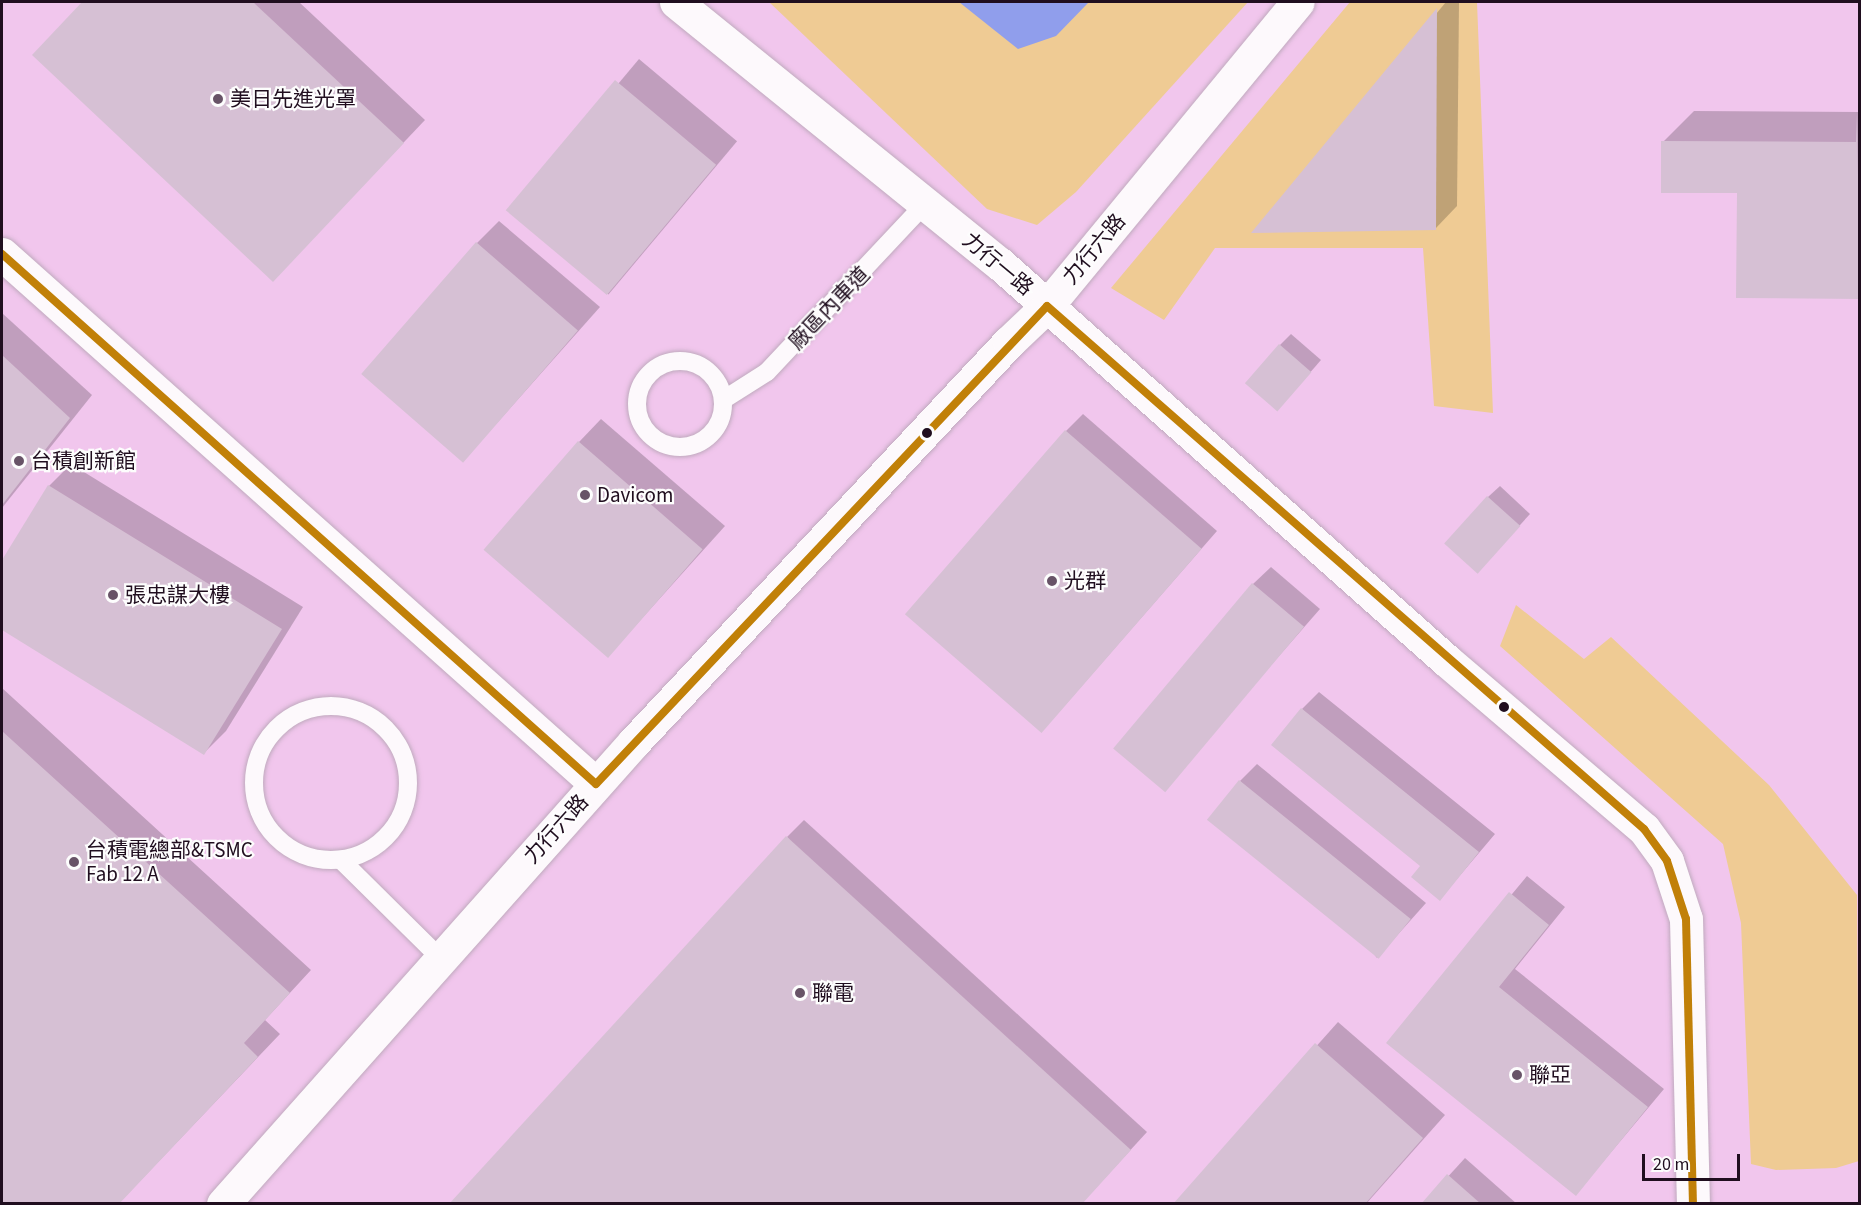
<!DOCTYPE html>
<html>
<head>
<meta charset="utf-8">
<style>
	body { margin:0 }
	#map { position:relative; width:1861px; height:1205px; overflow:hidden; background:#efd4ed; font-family:"Source Sans 3","Noto Sans TC",sans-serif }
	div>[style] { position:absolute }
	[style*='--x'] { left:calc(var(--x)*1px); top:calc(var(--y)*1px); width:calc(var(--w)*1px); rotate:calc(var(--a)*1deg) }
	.built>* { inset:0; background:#f1c6ed; transform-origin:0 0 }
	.green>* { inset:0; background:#efcb94 }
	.water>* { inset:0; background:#909eec }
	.shadow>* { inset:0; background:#0003; transform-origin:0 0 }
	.building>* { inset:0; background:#d6c0d4; transform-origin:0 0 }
	.roads { filter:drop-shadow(0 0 2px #c0aabe) drop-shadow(0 0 2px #c0aabe) }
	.service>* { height:18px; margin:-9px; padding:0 9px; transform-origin:9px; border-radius:9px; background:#fdf9fc }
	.service>.ring { margin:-9px; padding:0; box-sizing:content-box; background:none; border:18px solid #fdf9fc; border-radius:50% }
	.minor>* { height:33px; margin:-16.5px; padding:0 16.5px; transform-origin:16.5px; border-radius:16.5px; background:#fdf9fc }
	.bus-1>* { height:8px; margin:-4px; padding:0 4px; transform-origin:4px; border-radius:4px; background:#c18008 }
	.dots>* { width:16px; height:16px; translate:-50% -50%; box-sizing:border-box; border:3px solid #fdfdfd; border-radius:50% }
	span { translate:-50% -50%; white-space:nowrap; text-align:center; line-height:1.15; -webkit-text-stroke:4.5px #fdfdfd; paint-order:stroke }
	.poi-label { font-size:21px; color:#200e1f }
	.left { translate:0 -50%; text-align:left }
	.street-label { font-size:21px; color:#200e1f }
	.frame { position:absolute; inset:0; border:3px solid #200e1f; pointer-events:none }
	.scale { position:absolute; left:1642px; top:1154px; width:98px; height:27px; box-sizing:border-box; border:3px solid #200e1f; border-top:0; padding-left:8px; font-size:18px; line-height:21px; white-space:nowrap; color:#200e1f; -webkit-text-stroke:4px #fdfdfd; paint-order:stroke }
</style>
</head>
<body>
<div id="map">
	<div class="built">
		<div style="left:2px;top:2px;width:1857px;height:1202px"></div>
	</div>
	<div class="green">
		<div style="clip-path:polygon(769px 2px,1248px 2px,1076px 192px,1037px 225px,987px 209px)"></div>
		<div style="clip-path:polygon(1350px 2px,1477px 2px,1493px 413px,1434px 406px,1423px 248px,1215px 248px,1164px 320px,1111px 288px)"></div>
		<div style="clip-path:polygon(1516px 605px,1584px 659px,1611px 637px,1769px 785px,1857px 895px,1859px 1161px,1836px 1168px,1776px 1170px,1751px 1164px,1741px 923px,1723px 844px,1500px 646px)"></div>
	</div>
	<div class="water">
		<div style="clip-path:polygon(959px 2px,1089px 2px,1056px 36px,1018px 49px)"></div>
	</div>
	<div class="shadow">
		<div style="clip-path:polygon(84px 2px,299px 2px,425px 120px,295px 257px,34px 55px)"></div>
		<div style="clip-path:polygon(1446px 2px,1459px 2px,1457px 206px,1435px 229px,1255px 231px)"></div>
		<div style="left:639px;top:59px;width:128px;height:200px;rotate:40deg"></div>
		<div style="clip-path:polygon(1694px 111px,1860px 112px,1860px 297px,1738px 192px,1663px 142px)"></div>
		<div style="clip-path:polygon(499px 221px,600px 307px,464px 460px,477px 243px)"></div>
		<div style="clip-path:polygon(2px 313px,92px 395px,2px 508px)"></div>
		<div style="clip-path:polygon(1291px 334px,1321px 360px,1288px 398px,1280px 345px)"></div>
		<div style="clip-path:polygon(1083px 414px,1217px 531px,1058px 713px,1066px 431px)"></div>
		<div style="clip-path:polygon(601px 419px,725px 526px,608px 656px,579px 442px)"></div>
		<div style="clip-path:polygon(71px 464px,303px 607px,226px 731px,204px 753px,2px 628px,2px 562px,49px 486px)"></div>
		<div style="clip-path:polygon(1500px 486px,1530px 514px,1489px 559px,1488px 497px)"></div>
		<div style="clip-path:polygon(1271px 567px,1320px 609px,1164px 788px,1253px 584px)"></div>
		<div style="clip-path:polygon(2px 688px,311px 970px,265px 1020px,280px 1034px,118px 1204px,2px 1204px)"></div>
		<div style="clip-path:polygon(1319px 692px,1495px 834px,1440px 899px,1423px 865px,1302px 709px)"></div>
		<div style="clip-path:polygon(1257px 764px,1426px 903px,1377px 958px,1240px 781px)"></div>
		<div style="clip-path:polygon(804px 820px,1147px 1132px,1081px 1204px,787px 837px)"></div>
		<div style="clip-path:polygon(1527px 876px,1565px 907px,1515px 969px,1664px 1089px,1576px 1194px,1388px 1043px)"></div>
		<div style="clip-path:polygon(1338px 1022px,1445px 1115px,1366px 1204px,1175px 1204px)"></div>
		<div style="clip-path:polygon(1465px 1158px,1517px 1204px,1423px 1204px)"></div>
	</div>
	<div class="building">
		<div style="clip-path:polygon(82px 2px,253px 2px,404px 143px,273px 282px,32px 55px)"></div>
		<div style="clip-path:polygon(1437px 8px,1436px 230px,1251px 233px)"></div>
		<div style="left:615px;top:80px;width:132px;height:170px;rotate:40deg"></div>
		<div style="clip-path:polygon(1857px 114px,1860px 299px,1736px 298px,1737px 193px,1661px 193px,1661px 141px,1856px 142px)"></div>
		<div style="left:476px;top:242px;width:135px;height:175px;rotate:41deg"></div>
		<div style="left:1279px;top:344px;width:43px;height:52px;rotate:41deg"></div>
		<div style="clip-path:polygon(2px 355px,70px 418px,2px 505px)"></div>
		<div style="left:1065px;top:430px;width:181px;height:244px;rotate:41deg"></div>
		<div style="left:578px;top:441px;width:165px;height:144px;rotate:41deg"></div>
		<div style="clip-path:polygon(48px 485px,282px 629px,204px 755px,2px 630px,2px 560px)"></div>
		<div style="left:1487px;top:496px;width:45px;height:64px;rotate:42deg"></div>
		<div style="left:1252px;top:583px;width:68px;height:216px;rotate:40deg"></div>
		<div style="clip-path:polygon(1301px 708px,1479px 852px,1440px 901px,1411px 877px,1420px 866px,1271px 745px)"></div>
		<div style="clip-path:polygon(2px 731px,290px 993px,244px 1043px,258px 1057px,119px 1204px,2px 1204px)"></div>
		<div style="left:1239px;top:780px;width:221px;height:51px;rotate:39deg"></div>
		<div style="clip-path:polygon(786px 836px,1131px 1150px,1082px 1204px,449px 1204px)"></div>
		<div style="clip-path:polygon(1509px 892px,1549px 925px,1499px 987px,1648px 1107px,1576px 1196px,1386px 1043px)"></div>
		<div style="clip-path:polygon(1315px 1043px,1423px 1138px,1365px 1204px,1173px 1204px)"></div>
		<div style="clip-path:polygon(1447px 1174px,1481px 1204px,1421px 1204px)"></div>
	</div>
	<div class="roads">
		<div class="service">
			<div class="ring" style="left:637px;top:361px;width:68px;height:68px"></div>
			<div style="--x:723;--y:400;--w:52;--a:-32.5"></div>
			<div style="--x:767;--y:372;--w:231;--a:-46.8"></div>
			<div class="ring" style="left:254px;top:706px;width:136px;height:136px"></div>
			<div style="--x:341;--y:860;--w:141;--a:44.7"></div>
		</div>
		<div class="minor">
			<div style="--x:676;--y:2;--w:417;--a:39"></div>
			<div style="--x:1000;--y:264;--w:596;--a:41.6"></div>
			<div style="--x:1446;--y:660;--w:260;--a:40.5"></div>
			<div style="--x:1644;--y:829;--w:39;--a:54"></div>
			<div style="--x:1667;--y:861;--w:61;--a:71.9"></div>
			<div style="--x:1686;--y:919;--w:285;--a:88.6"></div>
			<div style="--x:2;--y:254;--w:796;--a:41.74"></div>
			<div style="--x:223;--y:1204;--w:618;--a:-48.34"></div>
			<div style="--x:634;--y:742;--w:548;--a:-46.85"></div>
			<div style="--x:1009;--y:342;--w:52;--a:-43.5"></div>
			<div style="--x:1047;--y:306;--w:394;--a:-50.5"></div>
		</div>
	</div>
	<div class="bus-1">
		<div style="--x:2;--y:254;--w:796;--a:41.74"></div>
		<div style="--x:596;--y:784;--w:657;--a:-46.66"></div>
		<div style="--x:1047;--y:306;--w:794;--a:41.22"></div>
		<div style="--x:1644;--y:829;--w:39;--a:54"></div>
		<div style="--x:1667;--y:861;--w:61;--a:71.9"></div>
		<div style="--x:1686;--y:919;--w:285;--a:88.6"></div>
	</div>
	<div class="dots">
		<div style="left:218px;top:99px;background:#685367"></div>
		<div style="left:927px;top:433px;background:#200e1f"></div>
		<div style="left:19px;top:461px;background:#685367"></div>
		<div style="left:585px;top:495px;background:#685367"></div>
		<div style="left:1052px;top:581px;background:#685367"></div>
		<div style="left:113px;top:595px;background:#685367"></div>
		<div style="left:1504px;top:707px;background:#200e1f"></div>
		<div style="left:74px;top:862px;background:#685367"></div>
		<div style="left:800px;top:993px;background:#685367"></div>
		<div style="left:1517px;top:1075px;background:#685367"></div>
	</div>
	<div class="poi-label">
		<span class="left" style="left:230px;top:99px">美日先進光罩</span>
		<span class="left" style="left:31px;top:461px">台積創新館</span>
		<span class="left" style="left:597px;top:495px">Davicom</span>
		<span class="left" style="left:1064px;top:581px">光群</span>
		<span class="left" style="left:125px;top:595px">張忠謀大樓</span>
		<span class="left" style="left:86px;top:862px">台積電總部&amp;TSMC<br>Fab 12 A</span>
		<span class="left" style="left:812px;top:993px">聯電</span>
		<span class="left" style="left:1529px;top:1075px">聯亞</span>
	</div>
	<div class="street-label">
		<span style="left:1094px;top:249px;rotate:-50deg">力行六路</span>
		<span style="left:998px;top:264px;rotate:40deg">力行一路</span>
		<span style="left:829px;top:308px;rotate:-46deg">廠區內車道</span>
		<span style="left:556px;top:829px;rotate:-48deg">力行六路</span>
	</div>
	<div class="frame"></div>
	<div class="scale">20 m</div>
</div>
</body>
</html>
